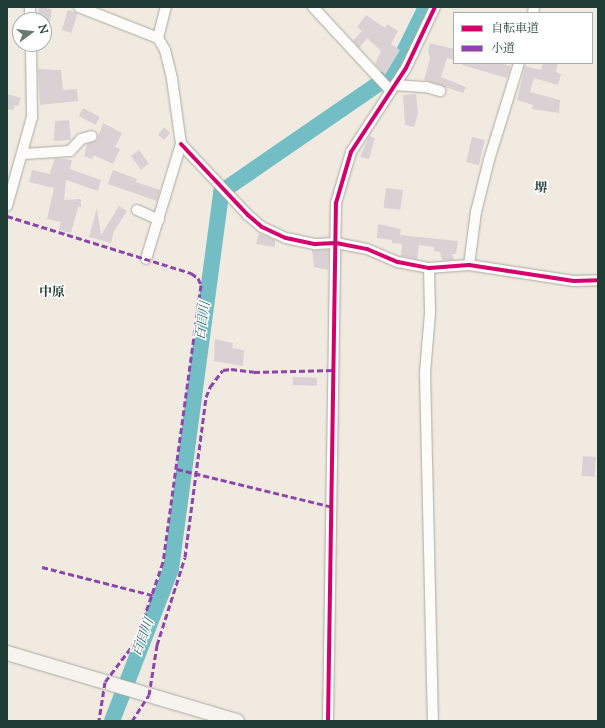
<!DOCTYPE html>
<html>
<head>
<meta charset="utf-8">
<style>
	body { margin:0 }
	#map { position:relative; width:605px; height:728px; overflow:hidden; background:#f1eae1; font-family:"Sorts Mill Goudy","Noto Serif JP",serif }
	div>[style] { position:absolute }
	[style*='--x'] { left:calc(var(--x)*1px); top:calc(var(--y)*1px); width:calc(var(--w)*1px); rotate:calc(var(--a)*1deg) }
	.river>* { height:16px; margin:-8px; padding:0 8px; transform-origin:8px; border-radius:8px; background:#72bec4 }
	.building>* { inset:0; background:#dad1d5; transform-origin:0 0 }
	.roads { filter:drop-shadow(0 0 1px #aaaaa3) drop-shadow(0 0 1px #aaaaa3) }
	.street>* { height:10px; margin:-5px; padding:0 5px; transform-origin:5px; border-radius:5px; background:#fdfcfa }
	.secondary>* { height:14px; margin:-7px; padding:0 7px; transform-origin:7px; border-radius:7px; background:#f7f3ef }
	.quiet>* { height:3px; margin-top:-1.5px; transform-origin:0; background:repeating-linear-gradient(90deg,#8e44ad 0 6px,transparent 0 9px) }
	.cycleway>* { height:4px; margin:-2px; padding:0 2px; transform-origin:2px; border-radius:2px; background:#d6006c }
	span { translate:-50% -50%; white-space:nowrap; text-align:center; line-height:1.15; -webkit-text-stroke:3px #fff; paint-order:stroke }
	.neighbourhood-label { font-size:13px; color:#1f3d34; font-weight:700 }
	.water-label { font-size:13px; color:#296462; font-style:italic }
	.frame { position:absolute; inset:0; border:8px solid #1f3d34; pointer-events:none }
	.legend { position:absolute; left:453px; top:12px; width:140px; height:52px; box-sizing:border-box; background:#fff; border:1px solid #a5b1ae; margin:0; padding:5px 7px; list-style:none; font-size:12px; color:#1f3d34 }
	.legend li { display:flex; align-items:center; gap:8px; height:20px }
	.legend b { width:20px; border:1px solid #a5b1ae }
	.north { position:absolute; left:12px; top:12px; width:40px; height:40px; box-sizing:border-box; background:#fff; border:1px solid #a5b1ae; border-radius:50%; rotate:75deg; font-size:11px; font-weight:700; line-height:16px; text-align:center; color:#1f3d34 }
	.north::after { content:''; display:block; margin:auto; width:14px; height:18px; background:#687a71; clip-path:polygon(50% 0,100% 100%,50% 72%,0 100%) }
</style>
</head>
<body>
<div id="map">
	<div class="river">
		<div style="--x:112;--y:721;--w:163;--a:-68.8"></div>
		<div style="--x:171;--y:569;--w:380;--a:-82.4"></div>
		<div style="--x:221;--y:192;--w:201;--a:-34.5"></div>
		<div style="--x:387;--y:78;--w:16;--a:-50"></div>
		<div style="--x:397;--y:66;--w:66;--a:-63.8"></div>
	</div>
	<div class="building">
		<div style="clip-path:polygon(39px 7px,52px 9px,48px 35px,44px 35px,44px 20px,37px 20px)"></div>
		<div style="left:68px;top:10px;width:10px;height:21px;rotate:17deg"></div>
		<div style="clip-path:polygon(366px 15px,385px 28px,387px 24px,398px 31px,391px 44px,400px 50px,385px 75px,375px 64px,381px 51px,367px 38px,359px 48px,353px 41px,362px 31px,357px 27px)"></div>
		<div style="clip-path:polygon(430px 43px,454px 49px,454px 60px,447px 58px,441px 77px,466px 87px,463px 93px,424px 80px,430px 58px,428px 51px)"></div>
		<div style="clip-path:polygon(462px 63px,499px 63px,511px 66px,507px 78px,462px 65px)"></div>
		<div style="clip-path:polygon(543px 63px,558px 63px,556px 72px,561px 74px,558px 85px,534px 78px,530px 92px,560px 100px,559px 113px,532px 109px,533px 105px,517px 100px,525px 66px,541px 70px)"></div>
		<div style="clip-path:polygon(38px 69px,61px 70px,63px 90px,77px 89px,78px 101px,40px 105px)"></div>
		<div style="clip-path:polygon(7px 94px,21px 98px,18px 106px,15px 105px,13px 110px,7px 109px)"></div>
		<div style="clip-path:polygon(416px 94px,418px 113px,414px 127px,405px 125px,403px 95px)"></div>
		<div style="left:83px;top:108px;width:19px;height:9px;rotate:28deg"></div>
		<div style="clip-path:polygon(69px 120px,71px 140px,54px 141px,55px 121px)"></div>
		<div style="clip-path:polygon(103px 123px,122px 133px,115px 147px,120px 149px,113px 164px,94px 155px,92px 159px,84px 156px,87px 144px,97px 140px)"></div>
		<div style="clip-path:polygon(164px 127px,170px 133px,164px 140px,158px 135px)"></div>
		<div style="clip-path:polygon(369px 136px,375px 138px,369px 159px,360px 157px)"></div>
		<div style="left:472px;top:137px;width:13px;height:26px;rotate:13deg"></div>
		<div style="left:139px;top:150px;width:17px;height:10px;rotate:54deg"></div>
		<div style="clip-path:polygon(55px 158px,72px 160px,70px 169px,101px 180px,98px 191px,66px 180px,64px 200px,81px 199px,81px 207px,78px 207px,71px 233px,59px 230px,61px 222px,47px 219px,54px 188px,29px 182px,32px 170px,50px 174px)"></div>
		<div style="clip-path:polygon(113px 170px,137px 179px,136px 182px,160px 190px,157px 201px,108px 184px)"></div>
		<div style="left:386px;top:188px;width:17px;height:20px;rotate:7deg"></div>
		<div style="clip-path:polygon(119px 206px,127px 211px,114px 231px,111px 243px,89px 237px,97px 208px,101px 235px)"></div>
		<div style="clip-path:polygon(378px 224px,401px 229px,400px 235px,458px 241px,456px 254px,452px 254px,454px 260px,442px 260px,440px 252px,434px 251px,434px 247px,419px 245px,417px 259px,401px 256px,402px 244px,392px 243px,392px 240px,377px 238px)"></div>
		<div style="clip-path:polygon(259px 233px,275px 240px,275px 247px,256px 244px)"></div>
		<div style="clip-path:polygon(312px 250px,329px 250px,328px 270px,314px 267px)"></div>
		<div style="clip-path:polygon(215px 339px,233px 343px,232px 348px,244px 350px,243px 366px,214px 361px)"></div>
		<div style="left:293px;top:377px;width:24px;height:8px;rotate:2deg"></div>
		<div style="left:583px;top:456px;width:13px;height:20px;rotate:4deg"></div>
	</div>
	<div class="roads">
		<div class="street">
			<div style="--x:30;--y:7;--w:13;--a:90"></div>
			<div style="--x:79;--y:7;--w:85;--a:21.4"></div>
			<div style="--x:158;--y:38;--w:14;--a:60"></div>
			<div style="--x:165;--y:50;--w:30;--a:76"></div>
			<div style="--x:172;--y:79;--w:66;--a:82.1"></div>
			<div style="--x:181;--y:144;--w:120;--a:106.9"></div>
			<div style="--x:313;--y:7;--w:112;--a:47.2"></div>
			<div style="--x:533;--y:13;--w:6;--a:-81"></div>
			<div style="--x:158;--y:38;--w:32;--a:-76"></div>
			<div style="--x:395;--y:85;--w:31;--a:4"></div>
			<div style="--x:426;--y:87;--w:15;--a:16"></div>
			<div style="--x:181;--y:144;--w:98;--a:46.7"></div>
			<div style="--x:248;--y:215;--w:18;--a:41"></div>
			<div style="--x:262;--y:227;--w:26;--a:25"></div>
			<div style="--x:286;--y:238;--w:30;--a:12"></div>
			<div style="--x:315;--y:244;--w:21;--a:-3"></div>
			<div style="--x:336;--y:243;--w:32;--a:11"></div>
			<div style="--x:367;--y:249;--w:34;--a:23"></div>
			<div style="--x:398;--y:262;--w:32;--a:11"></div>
			<div style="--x:429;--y:268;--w:40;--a:-4.3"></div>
			<div style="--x:469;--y:265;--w:106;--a:8.7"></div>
			<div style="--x:574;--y:281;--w:24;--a:-2"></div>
			<div style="--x:24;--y:154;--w:46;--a:-3.7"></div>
			<div style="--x:70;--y:151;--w:16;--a:-47"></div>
			<div style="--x:81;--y:139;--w:11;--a:-15"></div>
			<div style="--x:7;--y:206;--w:92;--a:-74.3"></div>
			<div style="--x:32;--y:117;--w:73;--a:-90.8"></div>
			<div style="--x:137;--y:210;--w:24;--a:24"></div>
			<div style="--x:469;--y:265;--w:53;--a:-82.5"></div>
			<div style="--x:476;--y:212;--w:54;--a:-76"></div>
			<div style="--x:489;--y:160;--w:102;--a:-72.8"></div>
			<div style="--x:429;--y:268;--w:45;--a:88.7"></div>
			<div style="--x:430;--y:313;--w:59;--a:94.8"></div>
			<div style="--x:425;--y:372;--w:349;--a:88.7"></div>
			<div style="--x:328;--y:721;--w:518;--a:-89.12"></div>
			<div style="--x:336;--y:203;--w:53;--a:-73.6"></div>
			<div style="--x:351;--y:152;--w:100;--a:-56.8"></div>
			<div style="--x:406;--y:68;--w:68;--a:-64.6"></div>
		</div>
		<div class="secondary">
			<div style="--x:7;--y:653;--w:240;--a:16.5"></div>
		</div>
	</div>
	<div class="quiet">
		<div style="--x:7;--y:216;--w:193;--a:17.2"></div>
		<div style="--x:191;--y:273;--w:9;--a:36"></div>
		<div style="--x:198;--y:278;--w:8;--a:67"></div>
		<div style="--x:201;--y:285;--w:280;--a:97.8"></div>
		<div style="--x:163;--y:562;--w:83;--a:108.9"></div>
		<div style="--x:136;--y:641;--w:51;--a:127.1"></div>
		<div style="--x:105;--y:682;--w:39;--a:99"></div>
		<div style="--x:177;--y:469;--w:161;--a:13.7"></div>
		<div style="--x:42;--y:567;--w:114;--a:14.3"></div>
		<div style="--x:132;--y:721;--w:31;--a:-57"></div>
		<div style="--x:149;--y:695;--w:51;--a:-80.9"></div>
		<div style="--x:157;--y:645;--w:92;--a:-72.3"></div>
		<div style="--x:185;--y:557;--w:161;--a:-82.5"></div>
		<div style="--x:206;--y:397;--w:11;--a:-68"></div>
		<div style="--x:210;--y:387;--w:21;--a:-53"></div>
		<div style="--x:223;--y:370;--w:8;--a:-7"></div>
		<div style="--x:231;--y:369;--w:23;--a:7"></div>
		<div style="--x:254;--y:372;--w:81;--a:-1.4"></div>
	</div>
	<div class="cycleway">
		<div style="--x:181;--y:144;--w:98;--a:46.7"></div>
		<div style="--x:248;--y:215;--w:18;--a:41"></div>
		<div style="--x:262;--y:227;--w:26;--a:25"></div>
		<div style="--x:286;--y:238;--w:30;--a:12"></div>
		<div style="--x:315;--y:244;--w:21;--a:-3"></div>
		<div style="--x:336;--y:243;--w:32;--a:11"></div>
		<div style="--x:367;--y:249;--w:34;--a:23"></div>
		<div style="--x:398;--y:262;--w:32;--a:11"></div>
		<div style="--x:429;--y:268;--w:40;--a:-4.3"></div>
		<div style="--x:469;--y:265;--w:106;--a:8.7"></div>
		<div style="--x:574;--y:281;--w:24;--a:-2"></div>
		<div style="--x:328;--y:721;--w:518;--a:-89.12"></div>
		<div style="--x:336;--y:203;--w:53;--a:-73.6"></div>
		<div style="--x:351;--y:152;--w:100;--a:-56.8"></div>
		<div style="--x:406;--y:68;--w:68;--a:-64.6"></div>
	</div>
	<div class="neighbourhood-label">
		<span style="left:541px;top:189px">堺</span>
		<span style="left:52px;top:293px">中原</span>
	</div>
	<div class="water-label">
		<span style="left:204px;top:321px;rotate:-82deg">百日川</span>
		<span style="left:144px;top:638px;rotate:-69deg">百日川</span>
	</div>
	<div class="frame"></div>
	<ul class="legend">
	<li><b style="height:5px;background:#d6006c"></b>自転車道</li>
	<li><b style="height:5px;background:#8e44ad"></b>小道</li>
	</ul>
	<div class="north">N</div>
</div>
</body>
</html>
